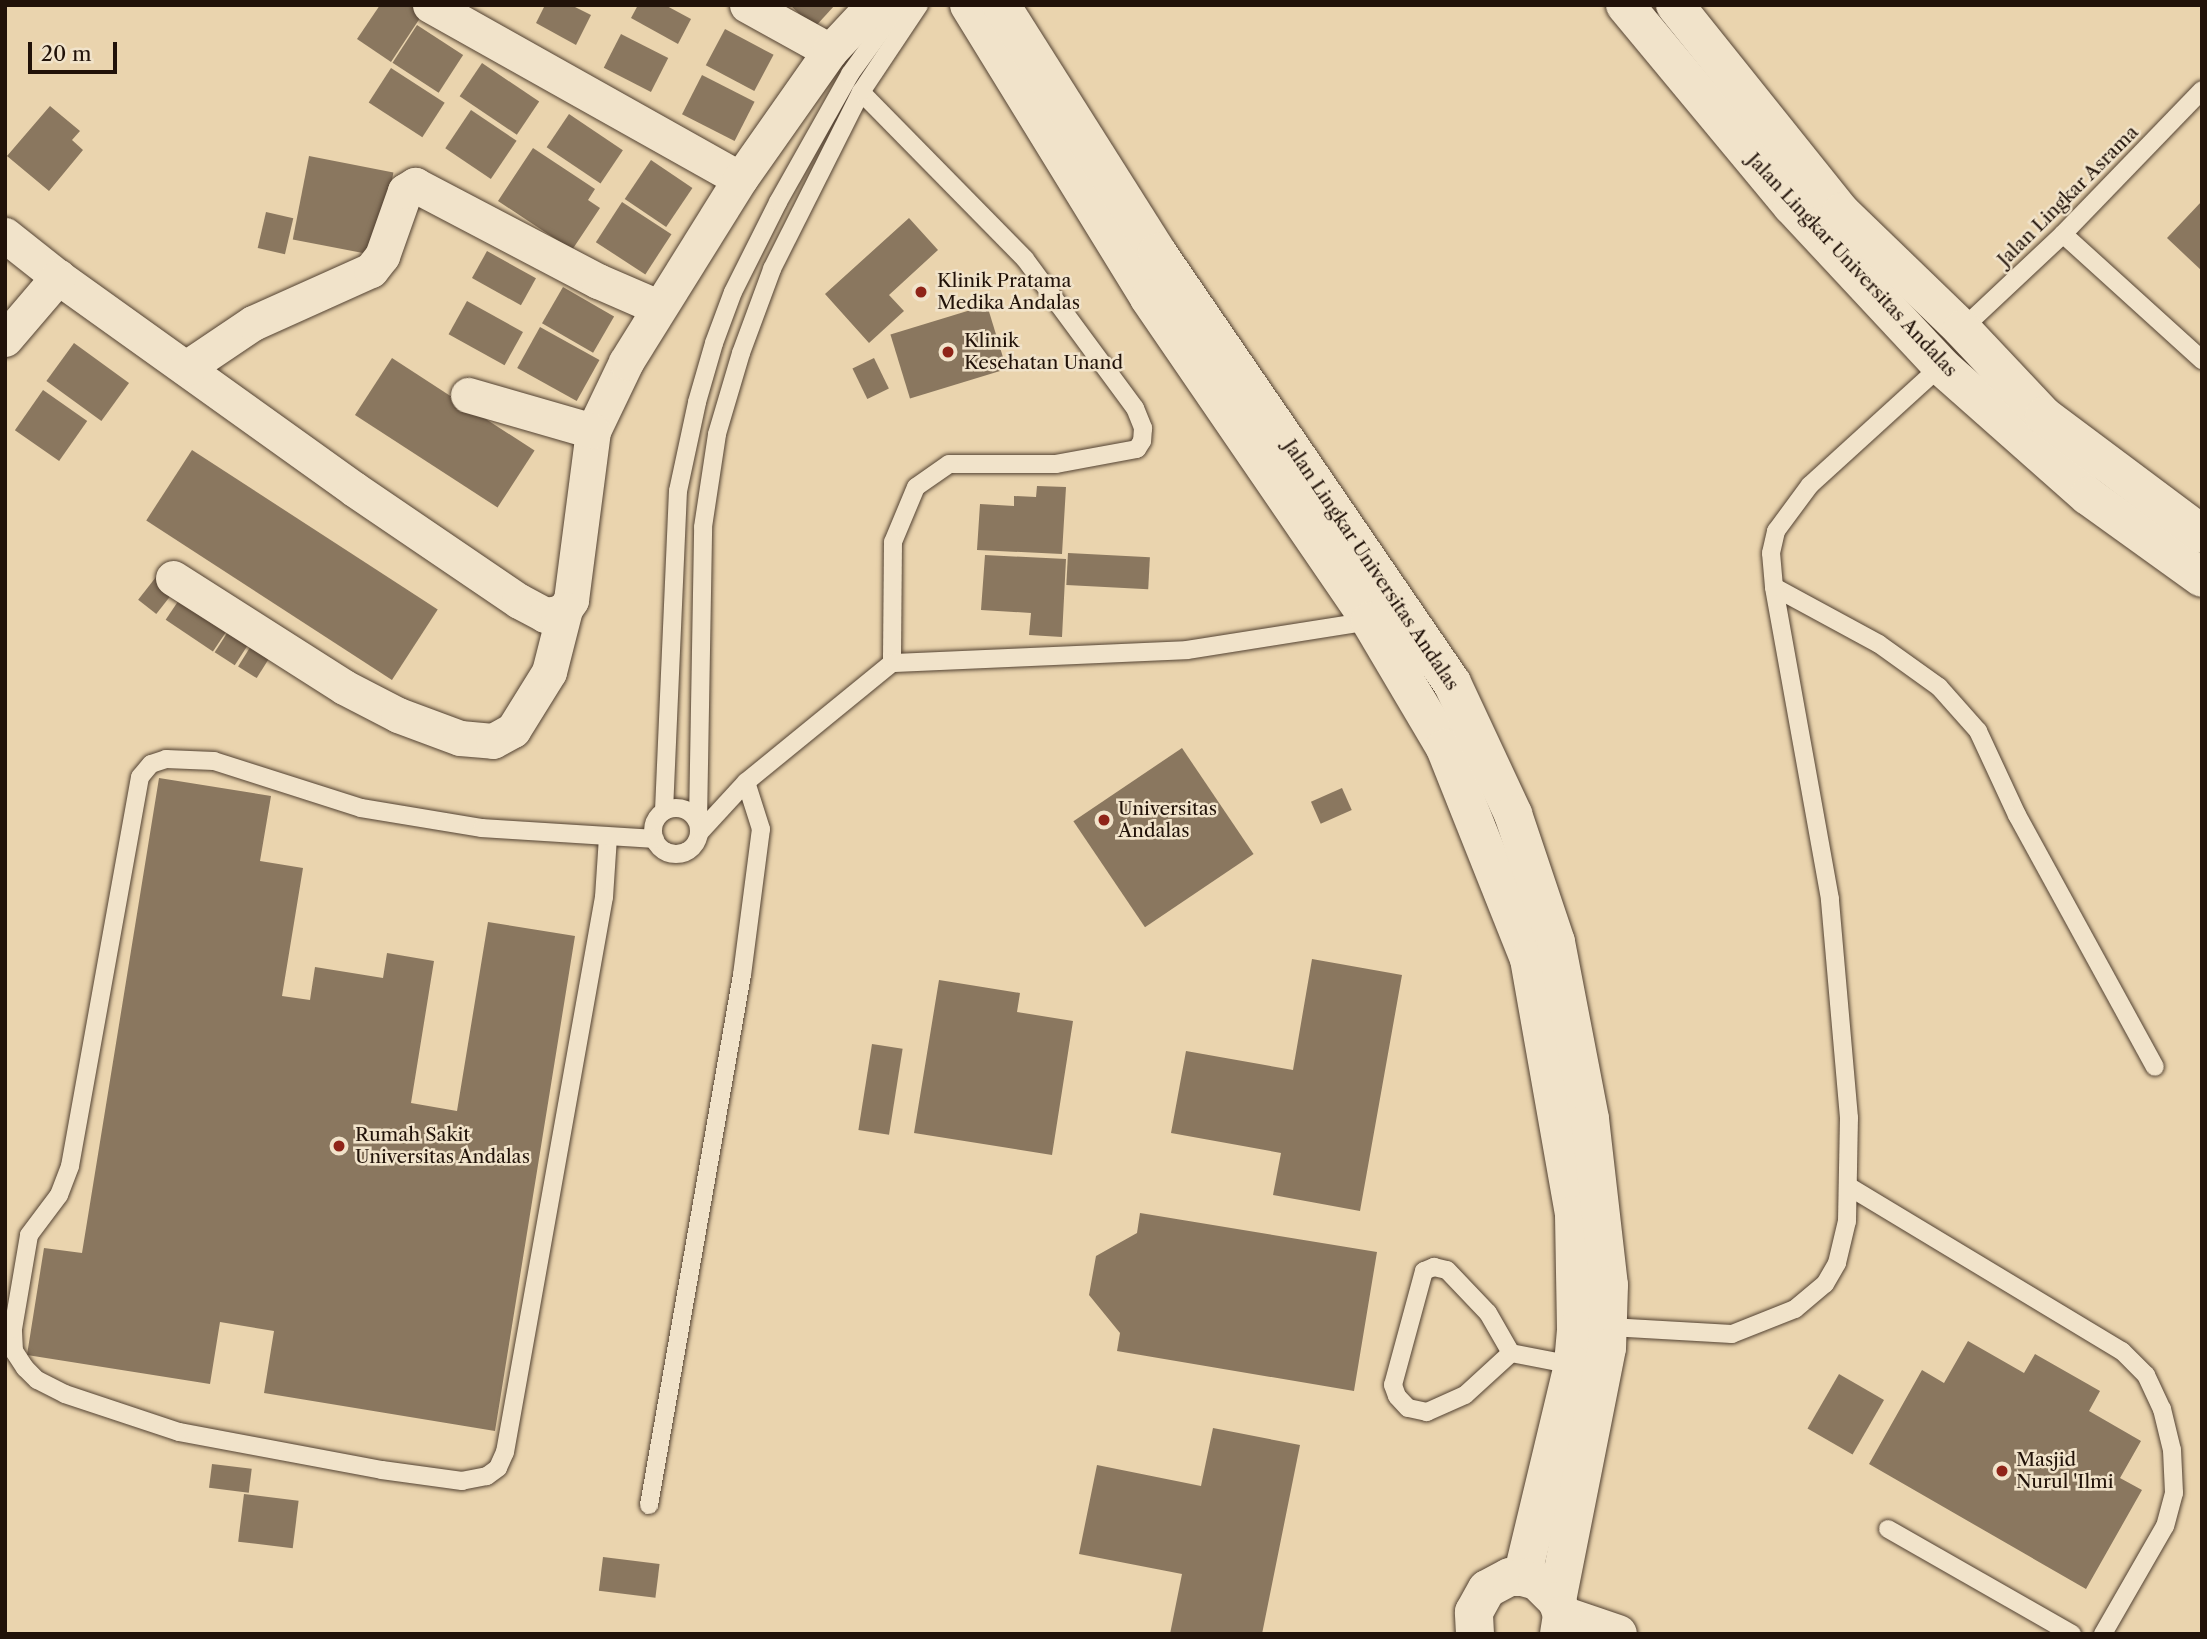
<!DOCTYPE html>
<html>
<head>
<meta charset="utf-8">
<style>
	body { margin:0 }
	#map { position:relative; width:2207px; height:1639px; overflow:hidden; background:#ead4ae; font-family:"Libre Caslon Text",serif }
	div>[style] { position:absolute }
	[style*='--x'] { left:calc(var(--x)*1px); top:calc(var(--y)*1px); width:calc(var(--w)*1px); rotate:calc(var(--a)*1deg) }
	.building>* { inset:0; background:#8a775f; transform-origin:0 0 }
	.roads { filter:drop-shadow(0 0 2px #534232) drop-shadow(0 0 2px #534232) }
	.service>* { height:18px; margin:-9px; padding:0 9px; transform-origin:9px; border-radius:9px; background:#f1e3ca }
	.service>.ring { margin:-9px; padding:0; box-sizing:content-box; background:none; border:18px solid #f1e3ca; border-radius:50% }
	.minor>* { height:35px; margin:-17.5px; padding:0 17.5px; transform-origin:17.5px; border-radius:17.5px; background:#f1e3ca }
	.tertiary>* { height:38px; margin:-19px; padding:0 19px; transform-origin:19px; border-radius:19px; background:#f1e3ca }
	.dots>* { width:19px; height:19px; translate:-50% -50%; box-sizing:border-box; border:4px solid #f1e3ca; border-radius:50% }
	span { translate:-50% -50%; white-space:nowrap; text-align:center; line-height:1.15; -webkit-text-stroke:5px #f1e3ca; paint-order:stroke }
	.street-label { font-size:19px; color:#211209 }
	.poi-label { font-size:19px; color:#211209 }
	.left { translate:0 -50%; text-align:left }
	.frame { position:absolute; inset:0; border:7px solid #211209; pointer-events:none }
	.scale { position:absolute; left:28px; top:42px; width:89px; height:32px; box-sizing:border-box; border:4px solid #211209; border-top:0; padding-left:9px; font-size:21px; line-height:24px; white-space:nowrap; color:#211209; -webkit-text-stroke:5px #f1e3ca; paint-order:stroke }
</style>
</head>
<body>
<div id="map">
	<div class="building">
		<div style="clip-path:polygon(380px 5px,413px 5px,424px 12px,391px 62px,357px 39px)"></div>
		<div style="clip-path:polygon(545px 5px,571px 5px,591px 15px,576px 45px,536px 23px)"></div>
		<div style="clip-path:polygon(638px 5px,665px 5px,691px 19px,678px 44px,631px 18px)"></div>
		<div style="clip-path:polygon(790px 5px,835px 5px,814px 28px)"></div>
		<div style="left:417px;top:25px;width:55px;height:45px;rotate:33deg"></div>
		<div style="left:725px;top:29px;width:55px;height:41px;rotate:28deg"></div>
		<div style="left:621px;top:34px;width:53px;height:38px;rotate:27deg"></div>
		<div style="left:482px;top:63px;width:69px;height:40px;rotate:34deg"></div>
		<div style="left:391px;top:68px;width:64px;height:41px;rotate:33deg"></div>
		<div style="left:702px;top:75px;width:59px;height:44px;rotate:27deg"></div>
		<div style="clip-path:polygon(50px 106px,80px 131px,72px 140px,83px 150px,49px 191px,7px 156px)"></div>
		<div style="left:471px;top:110px;width:55px;height:46px;rotate:34deg"></div>
		<div style="left:569px;top:114px;width:65px;height:40px;rotate:34deg"></div>
		<div style="clip-path:polygon(533px 148px,595px 189px,588px 200px,600px 208px,572px 250px,498px 201px)"></div>
		<div style="left:309px;top:156px;width:86px;height:85px;rotate:11deg"></div>
		<div style="left:651px;top:160px;width:50px;height:47px;rotate:34deg"></div>
		<div style="clip-path:polygon(2202px 201px,2202px 271px,2167px 238px)"></div>
		<div style="left:622px;top:202px;width:59px;height:48px;rotate:33deg"></div>
		<div style="left:266px;top:212px;width:28px;height:37px;rotate:13deg"></div>
		<div style="clip-path:polygon(909px 218px,938px 250px,889px 295px,904px 311px,869px 343px,825px 294px)"></div>
		<div style="left:487px;top:251px;width:56px;height:31px;rotate:29deg"></div>
		<div style="left:563px;top:287px;width:59px;height:42px;rotate:30deg"></div>
		<div style="left:467px;top:301px;width:64px;height:38px;rotate:29deg"></div>
		<div style="left:987px;top:305px;width:67px;height:101px;rotate:73deg"></div>
		<div style="left:540px;top:327px;width:68px;height:47px;rotate:29deg"></div>
		<div style="left:74px;top:343px;width:68px;height:47px;rotate:36deg"></div>
		<div style="left:392px;top:358px;width:170px;height:68px;rotate:33deg"></div>
		<div style="left:874px;top:358px;width:34px;height:24px;rotate:64deg"></div>
		<div style="left:43px;top:390px;width:54px;height:49px;rotate:35deg"></div>
		<div style="left:192px;top:450px;width:293px;height:84px;rotate:33deg"></div>
		<div style="clip-path:polygon(1037px 486px,1066px 487px,1062px 554px,977px 550px,980px 504px,1014px 506px,1014px 496px,1036px 497px)"></div>
		<div style="left:1068px;top:553px;width:82px;height:32px;rotate:3deg"></div>
		<div style="clip-path:polygon(985px 555px,1066px 559px,1062px 637px,1029px 635px,1031px 613px,981px 610px)"></div>
		<div style="left:156px;top:577px;width:23px;height:29px;rotate:38deg"></div>
		<div style="left:183px;top:594px;width:57px;height:31px;rotate:34deg"></div>
		<div style="left:231px;top:627px;width:24px;height:30px;rotate:33deg"></div>
		<div style="left:254px;top:641px;width:22px;height:30px;rotate:32deg"></div>
		<div style="left:1182px;top:748px;width:128px;height:131px;rotate:56deg"></div>
		<div style="clip-path:polygon(159px 778px,271px 796px,260px 861px,303px 868px,282px 996px,310px 1000px,315px 967px,383px 978px,387px 953px,434px 961px,411px 1103px,457px 1111px,488px 922px,575px 936px,495px 1431px,264px 1393px,274px 1331px,220px 1322px,210px 1384px,27px 1355px,44px 1248px,82px 1253px)"></div>
		<div style="left:1342px;top:788px;width:24px;height:34px;rotate:66deg"></div>
		<div style="clip-path:polygon(1312px 959px,1402px 975px,1360px 1211px,1273px 1195px,1281px 1153px,1171px 1133px,1186px 1051px,1293px 1070px)"></div>
		<div style="clip-path:polygon(939px 980px,1020px 993px,1017px 1012px,1073px 1021px,1052px 1155px,914px 1133px)"></div>
		<div style="left:872px;top:1044px;width:31px;height:87px;rotate:9deg"></div>
		<div style="clip-path:polygon(1140px 1213px,1377px 1252px,1354px 1391px,1117px 1351px,1120px 1333px,1089px 1295px,1096px 1256px,1137px 1233px)"></div>
		<div style="clip-path:polygon(1968px 1341px,2024px 1373px,2035px 1354px,2100px 1391px,2089px 1411px,2141px 1441px,2120px 1478px,2142px 1490px,2086px 1589px,1869px 1464px,1922px 1370px,1944px 1383px)"></div>
		<div style="left:1839px;top:1374px;width:52px;height:63px;rotate:30deg"></div>
		<div style="clip-path:polygon(1213px 1428px,1300px 1445px,1262px 1634px,1170px 1634px,1182px 1574px,1079px 1554px,1097px 1465px,1201px 1486px)"></div>
		<div style="left:212px;top:1464px;width:40px;height:24px;rotate:7deg"></div>
		<div style="left:244px;top:1494px;width:55px;height:48px;rotate:7deg"></div>
		<div style="left:603px;top:1557px;width:57px;height:34px;rotate:7deg"></div>
	</div>
	<div class="roads">
		<div class="service">
			<div style="--x:861;--y:92;--w:234;--a:45.5"></div>
			<div style="--x:1025;--y:259;--w:185;--a:53.6"></div>
			<div style="--x:1135;--y:408;--w:22;--a:68"></div>
			<div style="--x:1143;--y:428;--w:13;--a:94"></div>
			<div style="--x:1142;--y:441;--w:9;--a:122"></div>
			<div style="--x:1137;--y:449;--w:82;--a:169.5"></div>
			<div style="--x:1056;--y:464;--w:107;--a:180"></div>
			<div style="--x:949;--y:464;--w:40;--a:145.1"></div>
			<div style="--x:916;--y:487;--w:60;--a:112.7"></div>
			<div style="--x:893;--y:542;--w:121;--a:90.5"></div>
			<div style="--x:2063;--y:234;--w:188;--a:42.2"></div>
			<div style="--x:1962;--y:329;--w:139;--a:-43.2"></div>
			<div style="--x:2063;--y:234;--w:200;--a:-46"></div>
			<div style="--x:1774;--y:587;--w:119;--a:28.5"></div>
			<div style="--x:1879;--y:644;--w:74;--a:35.6"></div>
			<div style="--x:1939;--y:687;--w:59;--a:48.4"></div>
			<div style="--x:1978;--y:731;--w:93;--a:65.1"></div>
			<div style="--x:2017;--y:815;--w:287;--a:61.3"></div>
			<div class="ring" style="left:653px;top:808px;width:28px;height:28px"></div>
			<div style="--x:664;--y:811;--w:320;--a:-87.5"></div>
			<div style="--x:678;--y:491;--w:91;--a:-77.9"></div>
			<div style="--x:697;--y:402;--w:61;--a:-73.9"></div>
			<div style="--x:714;--y:343;--w:54;--a:-69.6"></div>
			<div style="--x:733;--y:292;--w:101;--a:-63.4"></div>
			<div style="--x:778;--y:202;--w:147;--a:-60.6"></div>
			<div style="--x:850;--y:74;--w:85;--a:-54.1"></div>
			<div style="--x:698;--y:822;--w:295;--a:-89"></div>
			<div style="--x:703;--y:527;--w:94;--a:-81.4"></div>
			<div style="--x:717;--y:434;--w:84;--a:-73.5"></div>
			<div style="--x:741;--y:353;--w:90;--a:-69.7"></div>
			<div style="--x:772;--y:269;--w:198;--a:-63.3"></div>
			<div style="--x:861;--y:92;--w:105;--a:-56.3"></div>
			<div style="--x:700;--y:832;--w:68;--a:-47.4"></div>
			<div style="--x:746;--y:782;--w:188;--a:-39.2"></div>
			<div style="--x:892;--y:663;--w:295;--a:-2.5"></div>
			<div style="--x:1187;--y:650;--w:185;--a:-9"></div>
			<div style="--x:608;--y:837;--w:60;--a:93.8"></div>
			<div style="--x:604;--y:897;--w:564;--a:100.11"></div>
			<div style="--x:505;--y:1452;--w:17;--a:114"></div>
			<div style="--x:498;--y:1468;--w:14;--a:144"></div>
			<div style="--x:487;--y:1476;--w:25;--a:169"></div>
			<div style="--x:462;--y:1481;--w:81;--a:-172.2"></div>
			<div style="--x:382;--y:1470;--w:207;--a:-169.4"></div>
			<div style="--x:179;--y:1432;--w:120;--a:-161.6"></div>
			<div style="--x:65;--y:1394;--w:31;--a:-153"></div>
			<div style="--x:37;--y:1380;--w:17;--a:-135"></div>
			<div style="--x:25;--y:1368;--w:20;--a:-123"></div>
			<div style="--x:14;--y:1351;--w:22;--a:-93"></div>
			<div style="--x:13;--y:1329;--w:95;--a:-80.3"></div>
			<div style="--x:29;--y:1235;--w:50;--a:-53.1"></div>
			<div style="--x:59;--y:1195;--w:31;--a:-69"></div>
			<div style="--x:70;--y:1166;--w:395;--a:-79.8"></div>
			<div style="--x:140;--y:777;--w:17;--a:-50"></div>
			<div style="--x:151;--y:764;--w:16;--a:-18"></div>
			<div style="--x:166;--y:759;--w:48;--a:2.4"></div>
			<div style="--x:214;--y:761;--w:154;--a:17.7"></div>
			<div style="--x:361;--y:808;--w:123;--a:9.4"></div>
			<div style="--x:482;--y:828;--w:173;--a:3.6"></div>
			<div style="--x:1848;--y:1186;--w:320;--a:31.1"></div>
			<div style="--x:2122;--y:1351;--w:34;--a:45"></div>
			<div style="--x:2146;--y:1375;--w:38;--a:65"></div>
			<div style="--x:2162;--y:1409;--w:42;--a:76.3"></div>
			<div style="--x:2172;--y:1450;--w:43;--a:87.3"></div>
			<div style="--x:2174;--y:1493;--w:34;--a:105"></div>
			<div style="--x:2165;--y:1526;--w:125;--a:119.9"></div>
			<div style="--x:1610;--y:1327;--w:122;--a:3.3"></div>
			<div style="--x:1732;--y:1334;--w:68;--a:-21.6"></div>
			<div style="--x:1795;--y:1309;--w:39;--a:-40"></div>
			<div style="--x:1825;--y:1284;--w:24;--a:-60"></div>
			<div style="--x:1837;--y:1263;--w:43;--a:-76.6"></div>
			<div style="--x:1847;--y:1221;--w:103;--a:-88.9"></div>
			<div style="--x:1849;--y:1118;--w:220;--a:-95"></div>
			<div style="--x:1830;--y:899;--w:317;--a:-100.2"></div>
			<div style="--x:1774;--y:587;--w:34;--a:-95"></div>
			<div style="--x:1771;--y:553;--w:23;--a:-77"></div>
			<div style="--x:1776;--y:531;--w:57;--a:-53.5"></div>
			<div style="--x:1810;--y:485;--w:177;--a:-42.3"></div>
			<div style="--x:1511;--y:1353;--w:62;--a:137.6"></div>
			<div style="--x:1465;--y:1395;--w:42;--a:155.9"></div>
			<div style="--x:1427;--y:1412;--w:19;--a:-168"></div>
			<div style="--x:1408;--y:1408;--w:16;--a:-133"></div>
			<div style="--x:1397;--y:1396;--w:12;--a:-110"></div>
			<div style="--x:1393;--y:1385;--w:118;--a:-74.8"></div>
			<div style="--x:1424;--y:1271;--w:11;--a:-22"></div>
			<div style="--x:1434;--y:1267;--w:13;--a:13"></div>
			<div style="--x:1447;--y:1270;--w:59;--a:46.4"></div>
			<div style="--x:1488;--y:1313;--w:46;--a:60.1"></div>
			<div style="--x:1511;--y:1353;--w:63;--a:11"></div>
			<div style="--x:649;--y:1505;--w:538;--a:-80.05"></div>
			<div style="--x:742;--y:975;--w:147;--a:-82.6"></div>
			<div style="--x:761;--y:829;--w:49;--a:-107.7"></div>
			<div style="--x:1888;--y:1529;--w:212;--a:29.7"></div>
		</div>
		<div class="minor">
			<div style="--x:430;--y:5;--w:355;--a:29.3"></div>
			<div style="--x:747;--y:5;--w:95;--a:29"></div>
			<div style="--x:5;--y:235;--w:68;--a:38.4"></div>
			<div style="--x:58;--y:277;--w:364;--a:35.6"></div>
			<div style="--x:354;--y:489;--w:199;--a:34.2"></div>
			<div style="--x:519;--y:601;--w:30;--a:28"></div>
			<div style="--x:545;--y:615;--w:13;--a:-9"></div>
			<div style="--x:558;--y:613;--w:8;--a:-30"></div>
			<div style="--x:565;--y:609;--w:11;--a:-56"></div>
			<div style="--x:571;--y:600;--w:170;--a:-82.6"></div>
			<div style="--x:593;--y:431;--w:76;--a:-64.4"></div>
			<div style="--x:626;--y:362;--w:216;--a:-58.1"></div>
			<div style="--x:740;--y:179;--w:156;--a:-54.9"></div>
			<div style="--x:830;--y:51;--w:63;--a:-46.9"></div>
			<div style="--x:5;--y:339;--w:82;--a:-49.5"></div>
			<div style="--x:186;--y:368;--w:81;--a:-33.9"></div>
			<div style="--x:253;--y:323;--w:129;--a:-24.2"></div>
			<div style="--x:371;--y:270;--w:18;--a:-52"></div>
			<div style="--x:382;--y:256;--w:69;--a:-70.5"></div>
			<div style="--x:405;--y:191;--w:12;--a:-31"></div>
			<div style="--x:415;--y:185;--w:207;--a:27.7"></div>
			<div style="--x:598;--y:281;--w:65;--a:23.4"></div>
			<div style="--x:468;--y:395;--w:130;--a:16.1"></div>
			<div style="--x:173;--y:578;--w:203;--a:32.5"></div>
			<div style="--x:344;--y:687;--w:61;--a:27.4"></div>
			<div style="--x:398;--y:715;--w:66;--a:20.4"></div>
			<div style="--x:460;--y:738;--w:33;--a:5"></div>
			<div style="--x:493;--y:741;--w:23;--a:-29"></div>
			<div style="--x:513;--y:730;--w:68;--a:-58.2"></div>
			<div style="--x:549;--y:672;--w:65;--a:-75.7"></div>
		</div>
		<div class="tertiary">
			<div style="--x:969;--y:5;--w:344;--a:58.4"></div>
			<div style="--x:1149;--y:298;--w:391;--a:55.6"></div>
			<div style="--x:1370;--y:621;--w:147;--a:59.4"></div>
			<div style="--x:1445;--y:748;--w:227;--a:68.3"></div>
			<div style="--x:1529;--y:959;--w:260;--a:80"></div>
			<div style="--x:1574;--y:1215;--w:115;--a:89"></div>
			<div style="--x:1576;--y:1330;--w:35;--a:95"></div>
			<div style="--x:1573;--y:1365;--w:218;--a:103.5"></div>
			<div style="--x:1001;--y:5;--w:292;--a:57.7"></div>
			<div style="--x:1157;--y:252;--w:522;--a:55.61"></div>
			<div style="--x:1452;--y:683;--w:145;--a:65"></div>
			<div style="--x:1513;--y:814;--w:135;--a:71.4"></div>
			<div style="--x:1556;--y:942;--w:180;--a:79.1"></div>
			<div style="--x:1590;--y:1119;--w:167;--a:83.5"></div>
			<div style="--x:1609;--y:1285;--w:63;--a:91.8"></div>
			<div style="--x:1607;--y:1348;--w:258;--a:101.2"></div>
			<div style="--x:1625;--y:5;--w:261;--a:50.3"></div>
			<div style="--x:1792;--y:206;--w:219;--a:47"></div>
			<div style="--x:1941;--y:366;--w:196;--a:41.5"></div>
			<div style="--x:2088;--y:496;--w:140;--a:35.7"></div>
			<div style="--x:1675;--y:5;--w:265;--a:51.3"></div>
			<div style="--x:1841;--y:212;--w:168;--a:44"></div>
			<div style="--x:1962;--y:329;--w:120;--a:46.7"></div>
			<div style="--x:2044;--y:416;--w:197;--a:36.8"></div>
			<div style="--x:1562;--y:1615;--w:59;--a:18.7"></div>
			<div style="--x:1475;--y:1634;--w:22;--a:-93"></div>
			<div style="--x:1474;--y:1612;--w:26;--a:-61"></div>
			<div style="--x:1487;--y:1589;--w:26;--a:-28"></div>
			<div style="--x:1510;--y:1577;--w:12;--a:0"></div>
			<div style="--x:1522;--y:1577;--w:16;--a:15"></div>
			<div style="--x:1537;--y:1581;--w:28;--a:45"></div>
			<div style="--x:1557;--y:1601;--w:15;--a:70"></div>
			<div style="--x:1562;--y:1615;--w:19;--a:99"></div>
		</div>
	</div>
	<div class="dots">
		<div style="left:921px;top:292px;background:#8f2418"></div>
		<div style="left:948px;top:352px;background:#8f2418"></div>
		<div style="left:1104px;top:820px;background:#8f2418"></div>
		<div style="left:339px;top:1146px;background:#8f2418"></div>
		<div style="left:2002px;top:1471px;background:#8f2418"></div>
	</div>
	<div class="street-label">
		<span style="left:2068px;top:196px;rotate:-45deg">Jalan Lingkar Asrama</span>
		<span style="left:1852px;top:265px;rotate:47deg">Jalan Lingkar Universitas Andalas</span>
		<span style="left:1371px;top:565px;rotate:56deg">Jalan Lingkar Universitas Andalas</span>
	</div>
	<div class="poi-label">
		<span class="left" style="left:937px;top:292px">Klinik Pratama<br>Medika Andalas</span>
		<span class="left" style="left:964px;top:352px">Klinik<br>Kesehatan Unand</span>
		<span class="left" style="left:1118px;top:820px">Universitas<br>Andalas</span>
		<span class="left" style="left:355px;top:1146px">Rumah Sakit<br>Universitas Andalas</span>
		<span class="left" style="left:2016px;top:1471px">Masjid<br>Nurul 'Ilmi</span>
	</div>
	<div class="frame"></div>
	<div class="scale">20 m</div>
</div>
</body>
</html>
